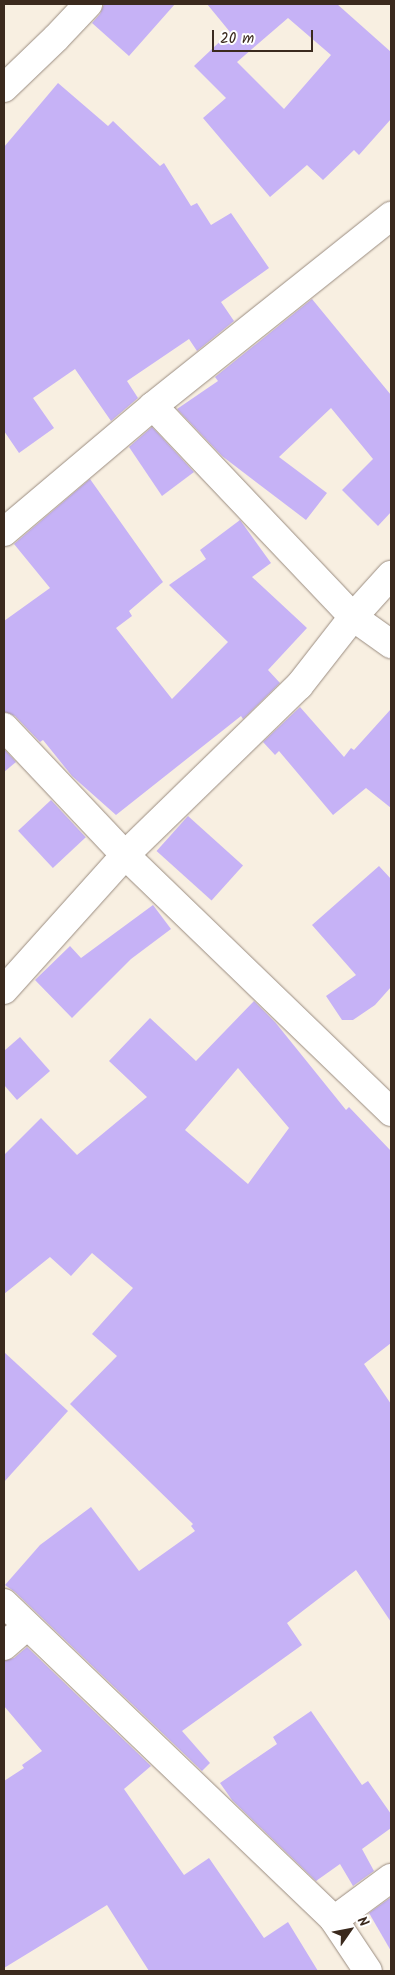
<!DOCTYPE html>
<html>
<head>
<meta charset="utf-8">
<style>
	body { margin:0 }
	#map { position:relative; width:395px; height:1975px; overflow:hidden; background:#f8efe1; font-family:Kalam,sans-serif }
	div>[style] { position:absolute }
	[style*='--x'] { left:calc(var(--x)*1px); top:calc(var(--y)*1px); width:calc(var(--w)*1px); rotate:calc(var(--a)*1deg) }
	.building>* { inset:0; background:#c6b2f6; transform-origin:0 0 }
	.roads { filter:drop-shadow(0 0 1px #9a8c80) drop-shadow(0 0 1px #9a8c80) }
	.minor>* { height:28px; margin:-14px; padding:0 14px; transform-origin:14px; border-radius:14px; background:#fff }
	span { translate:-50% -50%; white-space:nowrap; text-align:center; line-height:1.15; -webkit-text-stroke:4px #fff; paint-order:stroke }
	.frame { position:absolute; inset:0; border:5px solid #3b2a1e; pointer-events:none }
	.north { position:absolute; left:325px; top:1905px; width:50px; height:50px; -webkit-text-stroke:4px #fff; paint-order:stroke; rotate:57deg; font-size:14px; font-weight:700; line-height:20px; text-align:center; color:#3b2a1e }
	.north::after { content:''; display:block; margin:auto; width:18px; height:22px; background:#3b2a1e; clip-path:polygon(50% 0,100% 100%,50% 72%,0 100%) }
	.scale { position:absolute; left:212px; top:30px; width:101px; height:22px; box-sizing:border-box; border:2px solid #3b2a1e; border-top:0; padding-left:6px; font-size:15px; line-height:18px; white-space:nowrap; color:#3b2a1e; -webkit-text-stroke:4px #fff; paint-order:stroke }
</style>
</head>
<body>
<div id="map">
	<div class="building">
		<div style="clip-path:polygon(104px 4px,175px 4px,129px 56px,92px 23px,100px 14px)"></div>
		<div style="clip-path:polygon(evenodd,207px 4px,337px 4px,391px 52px,391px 119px,359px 155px,354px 150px,323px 180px,307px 165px,270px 197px,203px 118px,226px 98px,194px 66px,230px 32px,207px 4px,288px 18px,331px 55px,284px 109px,237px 62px,288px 18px)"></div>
		<div style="clip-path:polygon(58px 83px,108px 126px,113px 121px,160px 166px,164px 163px,191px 206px,197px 203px,211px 225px,231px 213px,269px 268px,221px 302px,234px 321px,197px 351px,189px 339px,127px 381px,138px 398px,111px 421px,75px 369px,33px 398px,54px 428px,19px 453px,4px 431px,4px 147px)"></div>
		<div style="clip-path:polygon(312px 299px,391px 395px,391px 512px,378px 526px,342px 490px,373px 459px,331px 408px,279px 457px,327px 493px,306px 520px,222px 456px,177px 409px,218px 381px,215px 377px)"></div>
		<div style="clip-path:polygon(152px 427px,194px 472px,162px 496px,129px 447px)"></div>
		<div style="clip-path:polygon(90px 479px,163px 582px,129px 611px,132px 616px,116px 628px,172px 699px,228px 642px,169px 585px,206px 559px,200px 550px,240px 520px,271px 563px,252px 577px,307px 628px,268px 670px,280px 683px,243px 719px,241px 716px,116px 815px,72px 776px,43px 740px,40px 742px,15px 716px,4px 712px,4px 621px,50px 588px,14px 544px)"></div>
		<div style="clip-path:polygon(300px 707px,344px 757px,351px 748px,354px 750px,391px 709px,391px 808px,366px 788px,333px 815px,279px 751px,275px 755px,263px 742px)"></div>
		<div style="clip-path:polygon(4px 749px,16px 762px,4px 772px)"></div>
		<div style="left:51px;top:800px;width:51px;height:45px;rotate:47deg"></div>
		<div style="left:188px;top:816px;width:74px;height:47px;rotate:42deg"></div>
		<div style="clip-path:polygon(379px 866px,391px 879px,391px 987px,375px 1005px,353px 1020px,342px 1020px,326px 996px,356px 975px,312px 925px)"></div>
		<div style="clip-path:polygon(153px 905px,171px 929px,131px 959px,72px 1018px,35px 980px,70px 946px,81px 958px)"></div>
		<div style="clip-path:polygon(evenodd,254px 1001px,275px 1022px,346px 1110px,349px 1107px,391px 1151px,391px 1343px,364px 1364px,391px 1404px,391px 1622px,356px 1570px,287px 1623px,302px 1645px,182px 1731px,210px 1763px,202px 1771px,15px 1592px,5px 1585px,40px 1545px,91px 1507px,139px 1571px,195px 1531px,191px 1526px,193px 1524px,70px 1404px,117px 1356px,92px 1334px,133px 1288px,92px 1253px,71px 1276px,50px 1257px,4px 1294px,4px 1155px,41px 1118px,77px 1155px,147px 1097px,109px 1061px,150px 1018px,196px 1061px,254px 1001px,238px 1068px,289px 1128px,248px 1184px,185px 1130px,238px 1068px)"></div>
		<div style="clip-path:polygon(20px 1037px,50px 1071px,17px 1100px,4px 1085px,4px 1051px)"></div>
		<div style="clip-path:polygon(4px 1352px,68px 1411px,4px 1482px)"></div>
		<div style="clip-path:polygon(27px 1647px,151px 1766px,124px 1789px,184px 1875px,209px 1858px,264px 1938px,288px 1922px,318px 1971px,149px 1971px,107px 1905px,4px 1968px,4px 1781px,24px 1768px,22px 1765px,42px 1751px,4px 1706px,4px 1661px,14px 1658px)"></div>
		<div style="clip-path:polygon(311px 1711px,362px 1785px,368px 1781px,391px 1814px,391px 1828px,362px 1849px,374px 1871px,353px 1886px,340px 1864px,316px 1881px,232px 1800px,220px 1783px,277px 1744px,273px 1737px)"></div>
		<div style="clip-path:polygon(390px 1898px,391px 1900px,391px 1951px,369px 1913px)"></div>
	</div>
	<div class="roads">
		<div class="minor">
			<div style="--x:4;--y:88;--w:72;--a:-43.9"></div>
			<div style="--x:56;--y:38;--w:47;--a:-46.7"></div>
			<div style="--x:153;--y:406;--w:291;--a:46.5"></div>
			<div style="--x:353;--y:617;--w:47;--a:35.4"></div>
			<div style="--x:4;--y:532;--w:195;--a:-40.2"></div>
			<div style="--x:153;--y:406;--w:305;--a:-38.6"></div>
			<div style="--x:4;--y:727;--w:176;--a:46.6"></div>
			<div style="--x:125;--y:855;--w:370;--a:44"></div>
			<div style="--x:4;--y:990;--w:181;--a:-48.1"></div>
			<div style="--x:125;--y:855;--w:243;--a:-44.2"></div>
			<div style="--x:299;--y:686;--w:88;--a:-52"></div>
			<div style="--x:353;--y:617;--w:57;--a:-47.9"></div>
			<div style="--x:4;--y:1603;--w:458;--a:43.8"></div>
			<div style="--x:334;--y:1920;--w:61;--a:56.3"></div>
			<div style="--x:4;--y:1646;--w:29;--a:-41"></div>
			<div style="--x:334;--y:1920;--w:71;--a:-36.4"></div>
		</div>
	</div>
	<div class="frame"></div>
	<div class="north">N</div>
	<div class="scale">20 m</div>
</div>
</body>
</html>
